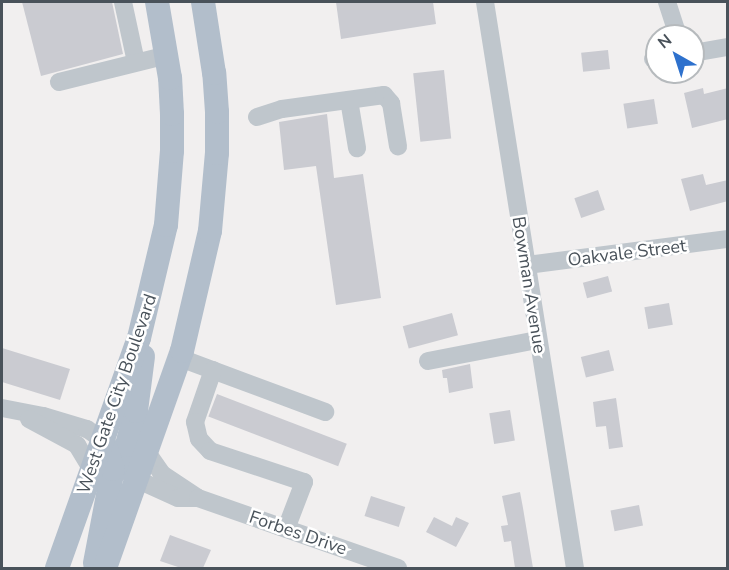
<!DOCTYPE html>
<html>
<head>
<meta charset="utf-8">
<style>
	body { margin:0 }
	#map { position:relative; width:729px; height:570px; overflow:hidden; background:#f1efef; font-family:"Nunito Sans",sans-serif }
	div>[style] { position:absolute }
	[style*='--x'] { left:calc(var(--x)*1px); top:calc(var(--y)*1px); width:calc(var(--w)*1px); rotate:calc(var(--a)*1deg) }
	.building>* { inset:0; background:#cacbd1; transform-origin:0 0 }
	.minor>* { height:18px; margin:-9px; padding:0 9px; transform-origin:9px; border-radius:9px; background:#bfc6cc }
	.major>* { height:24px; margin:-12px; padding:0 12px; transform-origin:12px; border-radius:12px; background:#b2becb }
	span { translate:-50% -50%; white-space:nowrap; text-align:center; line-height:1.15; -webkit-text-stroke:5px #fff; paint-order:stroke }
	.street-label { font-size:18px; color:#49525a }
	.frame { position:absolute; inset:0; border:3px solid #49525a; pointer-events:none }
	.north { position:absolute; left:645px; top:24px; width:60px; height:60px; box-sizing:border-box; background:#fff; border:2px solid #b6babd; border-radius:50%; rotate:321deg; font-size:16px; font-weight:700; line-height:24px; text-align:center; color:#49525a }
	.north::after { content:''; display:block; margin:auto; width:21px; height:27px; background:#2e71cd; clip-path:polygon(50% 0,100% 100%,50% 72%,0 100%) }
</style>
</head>
<body>
<div id="map">
	<div class="building">
		<div style="clip-path:polygon(22px 2px,112px 2px,123px 54px,41px 76px)"></div>
		<div style="clip-path:polygon(336px 2px,433px 2px,436px 24px,341px 39px)"></div>
		<div style="left:608px;top:50px;width:19px;height:27px;rotate:84deg"></div>
		<div style="left:444px;top:70px;width:69px;height:31px;rotate:84deg"></div>
		<div style="clip-path:polygon(703px 88px,704px 94px,728px 88px,728px 119px,692px 128px,684px 93px)"></div>
		<div style="left:654px;top:99px;width:25px;height:31px;rotate:81deg"></div>
		<div style="clip-path:polygon(327px 114px,334px 178px,363px 174px,381px 298px,336px 305px,316px 166px,284px 170px,279px 122px)"></div>
		<div style="clip-path:polygon(703px 174px,706px 185px,728px 180px,728px 201px,690px 211px,681px 179px)"></div>
		<div style="left:598px;top:190px;width:21px;height:25px;rotate:71deg"></div>
		<div style="left:608px;top:276px;width:16px;height:26px;rotate:75deg"></div>
		<div style="left:669px;top:303px;width:22px;height:25px;rotate:80deg"></div>
		<div style="left:452px;top:313px;width:23px;height:51px;rotate:75deg"></div>
		<div style="clip-path:polygon(2px 348px,70px 369px,60px 400px,2px 382px)"></div>
		<div style="left:609px;top:350px;width:21px;height:29px;rotate:76deg"></div>
		<div style="clip-path:polygon(470px 364px,473px 388px,449px 393px,447px 378px,443px 378px,442px 370px)"></div>
		<div style="left:217px;top:394px;width:139px;height:24px;rotate:21deg"></div>
		<div style="clip-path:polygon(616px 398px,623px 447px,609px 449px,606px 426px,596px 427px,593px 402px)"></div>
		<div style="left:510px;top:410px;width:31px;height:21px;rotate:81deg"></div>
		<div style="clip-path:polygon(520px 492px,523px 508px,533px 568px,515px 568px,511px 541px,504px 542px,501px 526px,508px 525px,502px 496px)"></div>
		<div style="left:371px;top:496px;width:36px;height:21px;rotate:18deg"></div>
		<div style="left:639px;top:505px;width:21px;height:29px;rotate:79deg"></div>
		<div style="clip-path:polygon(434px 517px,452px 526px,456px 517px,469px 523px,456px 547px,426px 532px)"></div>
		<div style="clip-path:polygon(170px 535px,211px 550px,203px 568px,181px 568px,160px 561px)"></div>
	</div>
	<div class="minor">
		<div style="--x:123;--y:2;--w:61;--a:77.8"></div>
		<div style="--x:485;--y:2;--w:573;--a:80.97"></div>
		<div style="--x:667;--y:2;--w:36;--a:72"></div>
		<div style="--x:693;--y:53;--w:36;--a:-10"></div>
		<div style="--x:653;--y:59;--w:4;--a:0"></div>
		<div style="--x:59;--y:82;--w:111;--a:-14"></div>
		<div style="--x:349;--y:100;--w:49;--a:80.5"></div>
		<div style="--x:257;--y:117;--w:26;--a:-18"></div>
		<div style="--x:282;--y:109;--w:103;--a:-7.8"></div>
		<div style="--x:384;--y:95;--w:11;--a:49"></div>
		<div style="--x:391;--y:103;--w:44;--a:80.8"></div>
		<div style="--x:527;--y:265;--w:203;--a:-7.4"></div>
		<div style="--x:180;--y:358;--w:155;--a:20.4"></div>
		<div style="--x:428;--y:361;--w:111;--a:-10.9"></div>
		<div style="--x:213;--y:370;--w:55;--a:109.1"></div>
		<div style="--x:195;--y:422;--w:17;--a:77"></div>
		<div style="--x:199;--y:439;--w:16;--a:47"></div>
		<div style="--x:210;--y:451;--w:99;--a:18.3"></div>
		<div style="--x:304;--y:482;--w:50;--a:111"></div>
		<div style="--x:2;--y:408;--w:42;--a:11"></div>
		<div style="--x:43;--y:416;--w:46;--a:16.5"></div>
		<div style="--x:87;--y:429;--w:19;--a:35"></div>
		<div style="--x:29;--y:419;--w:55;--a:28.4"></div>
		<div style="--x:77;--y:445;--w:29;--a:59"></div>
		<div style="--x:146;--y:451;--w:28;--a:55"></div>
		<div style="--x:162;--y:474;--w:43;--a:33.7"></div>
		<div style="--x:136;--y:479;--w:46;--a:24.3"></div>
		<div style="--x:178;--y:498;--w:20;--a:0"></div>
		<div style="--x:198;--y:498;--w:212;--a:19.3"></div>
	</div>
	<div class="major">
		<div style="--x:136;--y:479;--w:19;--a:-115"></div>
		<div style="--x:128;--y:462;--w:17;--a:-93"></div>
		<div style="--x:127;--y:445;--w:35;--a:-75"></div>
		<div style="--x:136;--y:411;--w:55;--a:-82.7"></div>
		<div style="--x:95;--y:563;--w:96;--a:-79.2"></div>
		<div style="--x:113;--y:469;--w:31;--a:-109"></div>
		<div style="--x:57;--y:568;--w:244;--a:-70.4"></div>
		<div style="--x:139;--y:338;--w:116;--a:-76.6"></div>
		<div style="--x:166;--y:225;--w:74;--a:-85.4"></div>
		<div style="--x:172;--y:151;--w:37;--a:-90"></div>
		<div style="--x:172;--y:114;--w:36;--a:-93"></div>
		<div style="--x:170;--y:78;--w:77;--a:-99.7"></div>
		<div style="--x:105;--y:568;--w:230;--a:-70.5"></div>
		<div style="--x:182;--y:351;--w:123;--a:-76.9"></div>
		<div style="--x:210;--y:231;--w:78;--a:-84.9"></div>
		<div style="--x:217;--y:153;--w:41;--a:-90"></div>
		<div style="--x:217;--y:112;--w:39;--a:-94"></div>
		<div style="--x:214;--y:73;--w:72;--a:-98.8"></div>
	</div>
	<div class="street-label">
		<span style="left:627px;top:253px;rotate:-7deg">Oakvale Street</span>
		<span style="left:529px;top:285px;rotate:81deg">Bowman Avenue</span>
		<span style="left:117px;top:394px;rotate:-71deg">West Gate City Boulevard</span>
		<span style="left:298px;top:533px;rotate:19deg">Forbes Drive</span>
	</div>
	<div class="frame"></div>
	<div class="north">N</div>
</div>
</body>
</html>
